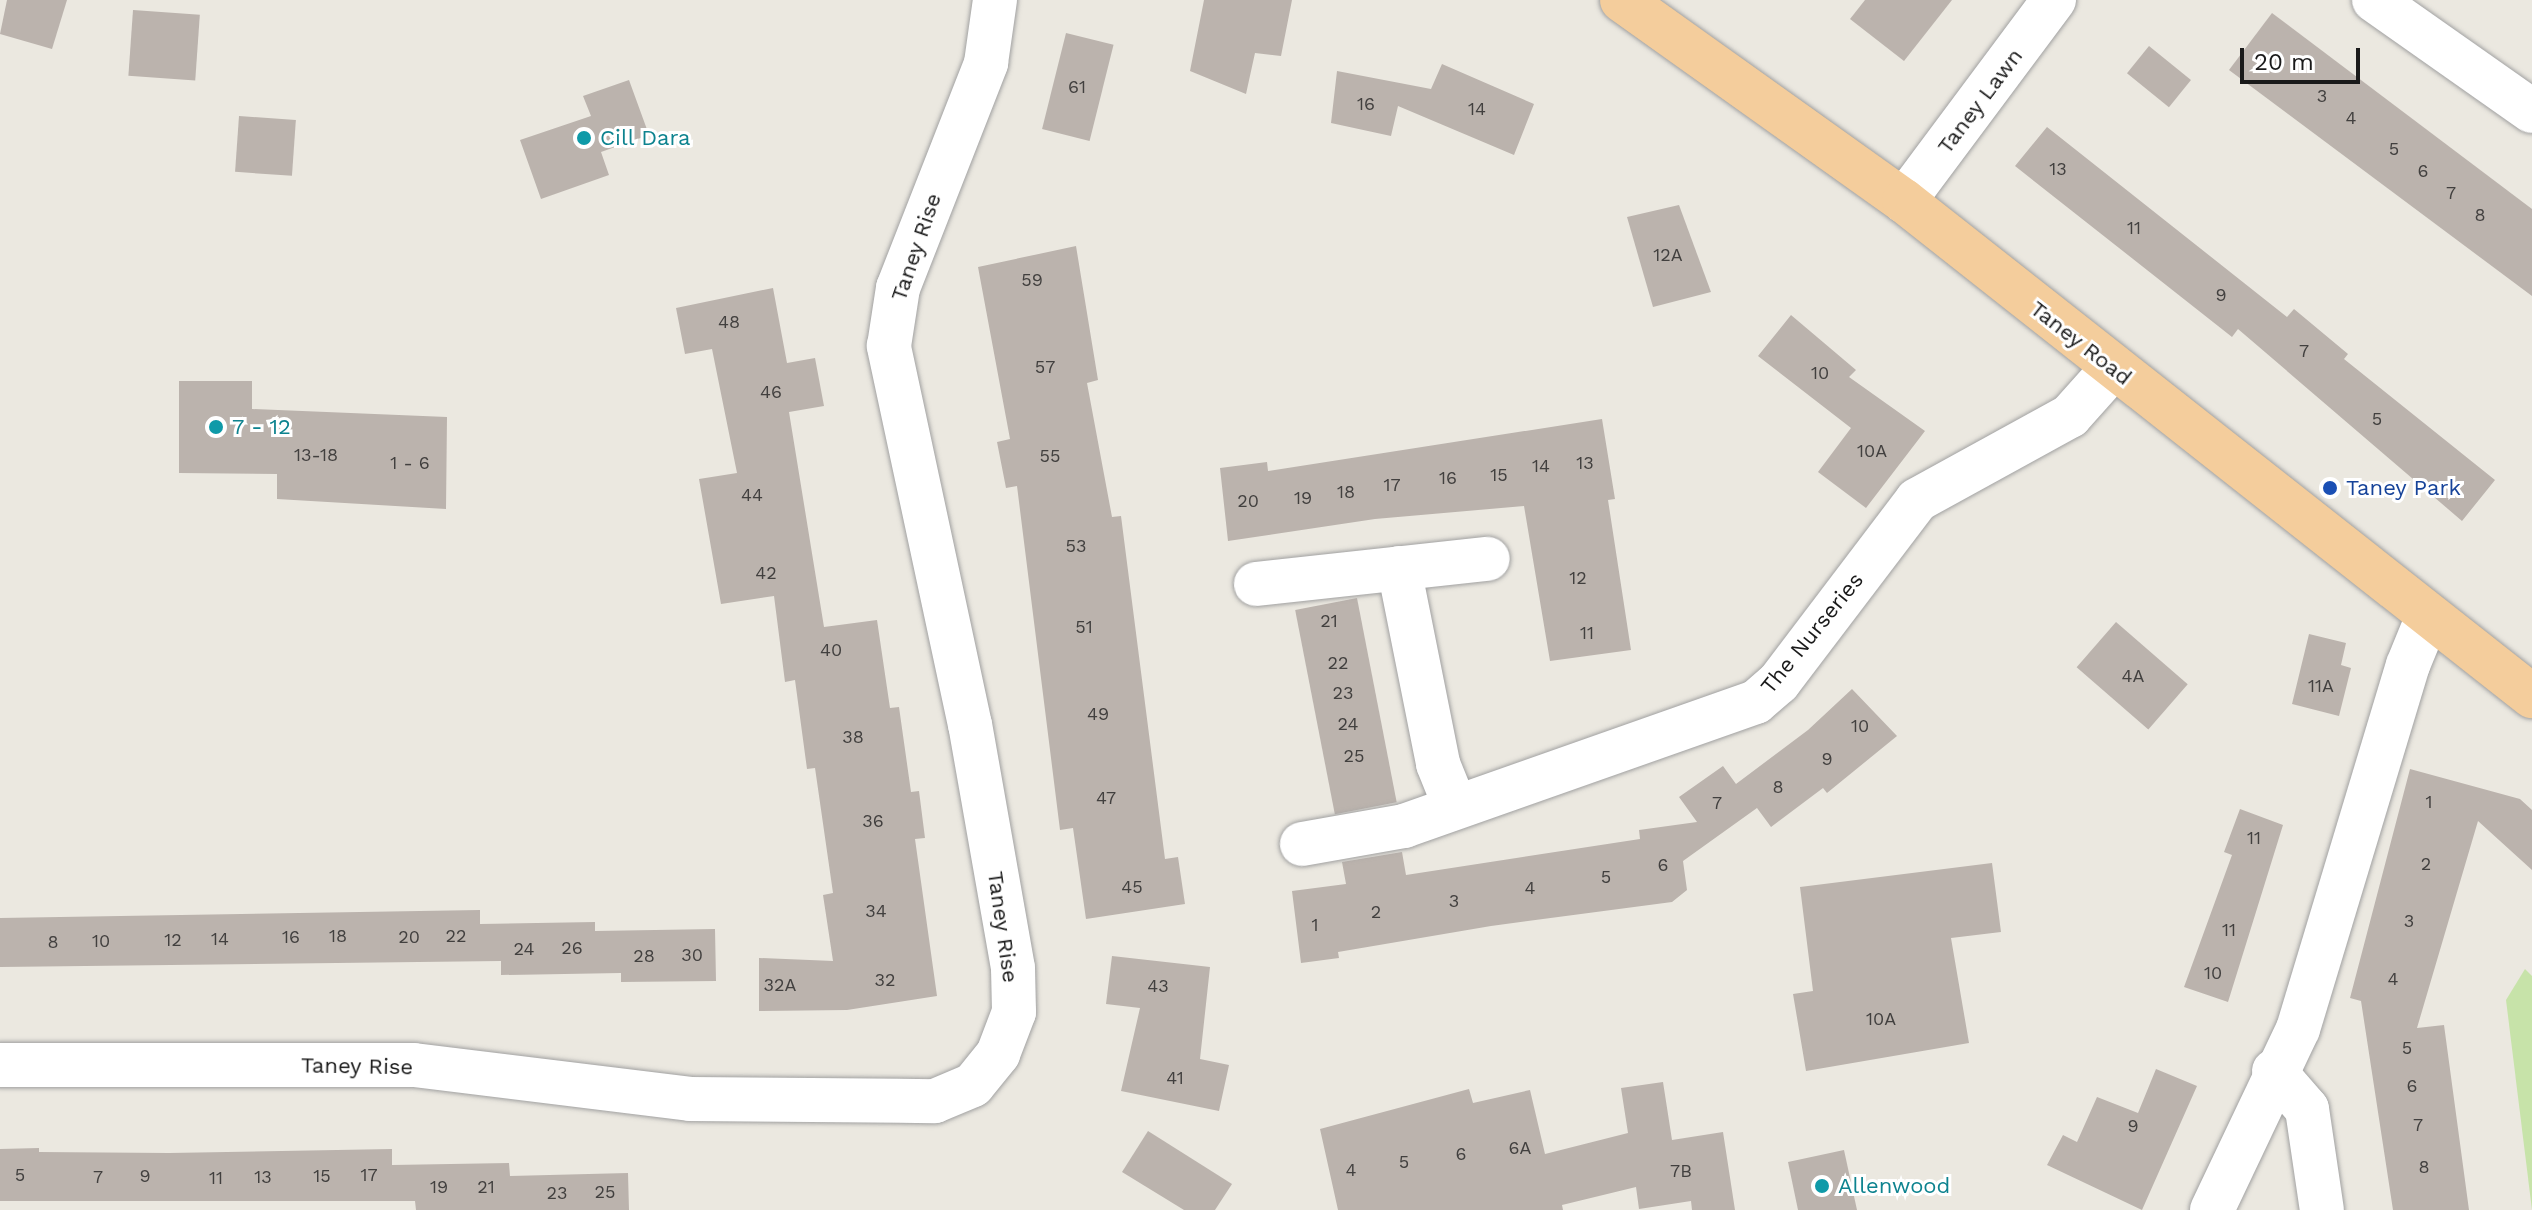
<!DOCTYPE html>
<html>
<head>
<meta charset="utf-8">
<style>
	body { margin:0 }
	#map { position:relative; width:2532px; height:1210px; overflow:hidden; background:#ebe8e0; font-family:"Work Sans",sans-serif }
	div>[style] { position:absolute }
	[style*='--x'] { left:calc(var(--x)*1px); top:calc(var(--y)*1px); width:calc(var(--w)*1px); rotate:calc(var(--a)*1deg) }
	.grass>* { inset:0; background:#c7e3a9 }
	.building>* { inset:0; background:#bbb3ad; transform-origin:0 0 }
	.roads { filter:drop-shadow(0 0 2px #a1a1a1) drop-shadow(0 0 2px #a1a1a1) }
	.minor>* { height:44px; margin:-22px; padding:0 22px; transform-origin:22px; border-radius:22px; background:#fff }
	.major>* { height:44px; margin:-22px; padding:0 22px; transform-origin:22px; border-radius:22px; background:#f4cd9c }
	.dots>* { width:22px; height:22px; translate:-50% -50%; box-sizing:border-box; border:4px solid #fff; border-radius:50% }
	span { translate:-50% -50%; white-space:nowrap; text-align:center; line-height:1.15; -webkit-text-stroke:6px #fff; paint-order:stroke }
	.number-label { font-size:18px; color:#42403f }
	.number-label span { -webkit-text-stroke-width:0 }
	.street-label { font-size:22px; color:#1a1a1a }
	.culture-label { font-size:22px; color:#0d838f }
	.left { translate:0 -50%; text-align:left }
	.transit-label { font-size:22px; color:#164399 }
	.scale { position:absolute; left:2240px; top:48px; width:120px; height:36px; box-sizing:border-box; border:4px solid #1a1a1a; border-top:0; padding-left:10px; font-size:24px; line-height:28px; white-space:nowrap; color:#1a1a1a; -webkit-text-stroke:6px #fff; paint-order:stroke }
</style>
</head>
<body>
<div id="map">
	<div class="grass">
		<div style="clip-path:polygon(2525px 969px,2532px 976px,2532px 1210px,2506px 1000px)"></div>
	</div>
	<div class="building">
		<div style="clip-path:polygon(7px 0,67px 0,52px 49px,0 34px)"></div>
		<div style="clip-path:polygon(1204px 0,1292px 0,1281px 56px,1255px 53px,1246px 94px,1190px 71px)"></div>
		<div style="clip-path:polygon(1865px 0,1952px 0,1904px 61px,1850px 19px)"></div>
		<div style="left:133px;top:10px;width:67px;height:66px;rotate:4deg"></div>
		<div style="clip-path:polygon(2272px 13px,2532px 209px,2532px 296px,2229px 70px)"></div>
		<div style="left:1066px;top:33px;width:49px;height:99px;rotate:14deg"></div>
		<div style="left:2149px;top:46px;width:54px;height:35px;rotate:39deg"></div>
		<div style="clip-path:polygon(1442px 64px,1534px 104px,1514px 155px,1398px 106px,1391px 136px,1331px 123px,1337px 71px,1431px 89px)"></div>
		<div style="clip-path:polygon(629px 80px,649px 135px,601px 152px,609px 175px,541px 199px,520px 140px,591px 116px,583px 96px)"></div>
		<div style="left:239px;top:116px;width:57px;height:56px;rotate:4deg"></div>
		<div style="clip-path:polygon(2047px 127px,2287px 317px,2294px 309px,2348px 354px,2344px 359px,2495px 480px,2462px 521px,2238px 329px,2232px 337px,2015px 166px)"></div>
		<div style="clip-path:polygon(1679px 205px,1711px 292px,1653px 307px,1627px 217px)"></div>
		<div style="clip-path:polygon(1076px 246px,1098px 380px,1087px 383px,1112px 517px,1121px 516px,1165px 859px,1178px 857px,1185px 904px,1086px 919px,1073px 828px,1060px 830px,1017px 486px,1006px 488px,997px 442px,1010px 439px,978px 267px)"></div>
		<div style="clip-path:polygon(773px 288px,787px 363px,815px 358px,824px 406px,789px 412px,824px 627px,877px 620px,890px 708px,899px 707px,911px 792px,919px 791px,925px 838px,915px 839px,937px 996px,847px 1010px,759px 1011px,759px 958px,833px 961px,823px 895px,833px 893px,815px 768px,807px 769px,795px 680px,785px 682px,774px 596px,721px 604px,699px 479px,737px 473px,712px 349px,685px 354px,676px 308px)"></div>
		<div style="clip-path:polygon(1791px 315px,1856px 370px,1849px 377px,1925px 431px,1866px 508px,1818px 472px,1851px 428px,1758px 356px)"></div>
		<div style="clip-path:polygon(179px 381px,252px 381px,252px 409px,447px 417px,446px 509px,277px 499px,277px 474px,179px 473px)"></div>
		<div style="clip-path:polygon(1602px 419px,1615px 499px,1608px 500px,1631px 650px,1550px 661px,1524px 506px,1375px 519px,1228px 541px,1220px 468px,1267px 462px,1268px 471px)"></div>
		<div style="left:1357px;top:598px;width:208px;height:63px;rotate:79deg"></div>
		<div style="left:2116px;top:622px;width:95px;height:60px;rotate:41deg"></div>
		<div style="clip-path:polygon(2309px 634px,2346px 643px,2341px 665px,2351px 668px,2339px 716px,2292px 704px)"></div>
		<div style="clip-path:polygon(1852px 689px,1897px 736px,1827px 793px,1823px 788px,1771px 827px,1757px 808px,1683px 861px,1687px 890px,1672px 902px,1491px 926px,1338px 952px,1339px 958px,1301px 963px,1292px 891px,1346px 884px,1342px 862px,1402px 852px,1406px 875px,1640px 839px,1639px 830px,1697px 822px,1679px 797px,1723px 766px,1736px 784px,1808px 730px)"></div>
		<div style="clip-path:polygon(2410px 769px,2520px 799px,2532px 810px,2532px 870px,2478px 821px,2417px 1028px,2444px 1025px,2469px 1210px,2393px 1210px,2361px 1001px,2350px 998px)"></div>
		<div style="clip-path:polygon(2240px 809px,2283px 825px,2228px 1002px,2184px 987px,2232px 855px,2224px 852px)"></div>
		<div style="clip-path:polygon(1992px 863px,2001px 932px,1951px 938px,1969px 1043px,1806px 1071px,1793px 994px,1813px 991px,1800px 887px)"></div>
		<div style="clip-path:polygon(480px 910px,480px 924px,595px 922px,595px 931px,715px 929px,716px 981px,621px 982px,621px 973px,501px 975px,501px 961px,0 967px,0 918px)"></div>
		<div style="clip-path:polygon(1112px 956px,1210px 967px,1200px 1059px,1229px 1065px,1219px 1111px,1121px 1091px,1140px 1008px,1106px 1004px)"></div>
		<div style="clip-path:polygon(2156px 1069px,2197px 1086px,2142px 1210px,2047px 1165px,2063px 1135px,2077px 1142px,2097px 1097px,2138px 1113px)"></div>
		<div style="clip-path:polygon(1663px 1082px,1672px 1140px,1723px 1132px,1735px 1210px,1692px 1210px,1691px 1201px,1639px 1209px,1636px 1187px,1562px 1205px,1563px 1210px,1338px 1210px,1320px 1129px,1469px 1089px,1473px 1103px,1530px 1090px,1545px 1154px,1628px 1133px,1621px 1088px)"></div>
		<div style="clip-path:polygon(1148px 1131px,1232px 1184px,1215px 1210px,1184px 1210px,1122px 1172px)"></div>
		<div style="clip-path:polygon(39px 1148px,39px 1152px,169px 1153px,392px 1149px,392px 1165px,509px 1163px,510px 1176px,628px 1173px,629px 1210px,416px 1210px,415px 1201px,0 1201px,0 1149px)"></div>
		<div style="clip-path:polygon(1844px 1150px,1857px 1210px,1798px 1210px,1788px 1162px)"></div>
	</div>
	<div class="roads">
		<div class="minor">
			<div style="--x:2374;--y:0;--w:193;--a:35.1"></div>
			<div style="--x:1904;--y:201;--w:251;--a:-53.3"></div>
			<div style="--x:1399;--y:568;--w:200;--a:78.7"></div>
			<div style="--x:1438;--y:764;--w:45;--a:68"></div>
			<div style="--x:1256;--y:584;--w:233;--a:-6.2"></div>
			<div style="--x:1302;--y:844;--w:104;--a:-10"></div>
			<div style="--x:1404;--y:826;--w:373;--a:-19.4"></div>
			<div style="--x:1756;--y:702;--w:30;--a:-41"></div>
			<div style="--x:1779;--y:682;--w:228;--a:-52.8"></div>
			<div style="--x:1917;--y:500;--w:175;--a:-28.8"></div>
			<div style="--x:2070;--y:416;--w:63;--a:-48.2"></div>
			<div style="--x:0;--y:1065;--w:414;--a:0"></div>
			<div style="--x:414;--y:1065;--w:278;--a:7"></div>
			<div style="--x:690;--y:1099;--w:245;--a:0.5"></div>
			<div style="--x:935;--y:1101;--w:41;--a:-22.8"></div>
			<div style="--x:973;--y:1085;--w:40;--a:-51"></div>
			<div style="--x:998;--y:1054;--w:45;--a:-69.1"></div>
			<div style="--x:1014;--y:1012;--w:44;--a:-91.3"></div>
			<div style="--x:1013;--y:968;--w:247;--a:-100"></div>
			<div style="--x:970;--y:725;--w:388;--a:-102.1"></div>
			<div style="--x:889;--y:346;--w:59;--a:-81.2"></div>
			<div style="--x:898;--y:288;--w:242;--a:-68.6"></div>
			<div style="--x:986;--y:63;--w:64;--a:-81.9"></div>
			<div style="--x:2274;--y:1071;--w:50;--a:49"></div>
			<div style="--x:2307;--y:1109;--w:102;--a:81.6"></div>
			<div style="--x:2212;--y:1210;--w:200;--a:-64.6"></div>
			<div style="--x:2298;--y:1029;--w:380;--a:-73.2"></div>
			<div style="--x:2408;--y:665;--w:53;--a:-67.8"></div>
		</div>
		<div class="major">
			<div style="--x:1622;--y:0;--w:346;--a:35.5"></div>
			<div style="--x:1904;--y:201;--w:800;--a:38.25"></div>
		</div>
	</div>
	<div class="dots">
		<div style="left:584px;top:138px;background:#0f9aa8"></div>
		<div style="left:216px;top:427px;background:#0f9aa8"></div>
		<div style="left:2330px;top:488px;background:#1a4fb4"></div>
		<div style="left:1822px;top:1186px;background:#0f9aa8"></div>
	</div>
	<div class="number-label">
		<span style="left:1077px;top:87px">61</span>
		<span style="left:2322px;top:96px">3</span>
		<span style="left:1366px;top:104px">16</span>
		<span style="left:1477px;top:109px">14</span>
		<span style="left:2351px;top:118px">4</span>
		<span style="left:2394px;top:149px">5</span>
		<span style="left:2058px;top:169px">13</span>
		<span style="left:2423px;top:171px">6</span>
		<span style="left:2451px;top:193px">7</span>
		<span style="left:2480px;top:215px">8</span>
		<span style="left:2134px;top:228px">11</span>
		<span style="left:1668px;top:255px">12A</span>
		<span style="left:1032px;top:280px">59</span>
		<span style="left:2221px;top:295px">9</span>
		<span style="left:729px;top:322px">48</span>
		<span style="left:2304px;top:351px">7</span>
		<span style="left:1045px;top:367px">57</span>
		<span style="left:1820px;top:373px">10</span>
		<span style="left:771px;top:392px">46</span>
		<span style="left:2377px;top:419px">5</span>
		<span style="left:1872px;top:451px">10A</span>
		<span style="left:316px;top:455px">13-18</span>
		<span style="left:1050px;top:456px">55</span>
		<span style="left:410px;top:463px">1 - 6</span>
		<span style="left:1585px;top:463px">13</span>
		<span style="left:1541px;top:466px">14</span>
		<span style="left:1499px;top:475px">15</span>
		<span style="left:1448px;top:478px">16</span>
		<span style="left:1392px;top:485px">17</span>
		<span style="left:1346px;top:492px">18</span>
		<span style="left:752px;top:495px">44</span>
		<span style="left:1303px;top:498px">19</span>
		<span style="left:1248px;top:501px">20</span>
		<span style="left:1076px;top:546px">53</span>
		<span style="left:766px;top:573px">42</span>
		<span style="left:1578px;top:578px">12</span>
		<span style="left:1329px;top:621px">21</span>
		<span style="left:1084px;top:627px">51</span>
		<span style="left:1587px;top:633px">11</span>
		<span style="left:831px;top:650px">40</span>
		<span style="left:1338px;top:663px">22</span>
		<span style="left:2133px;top:676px">4A</span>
		<span style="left:2321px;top:686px">11A</span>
		<span style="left:1343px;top:693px">23</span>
		<span style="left:1098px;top:714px">49</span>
		<span style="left:1348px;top:724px">24</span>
		<span style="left:1860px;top:726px">10</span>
		<span style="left:853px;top:737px">38</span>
		<span style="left:1354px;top:756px">25</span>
		<span style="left:1827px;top:759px">9</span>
		<span style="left:1778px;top:787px">8</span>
		<span style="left:1106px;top:798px">47</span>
		<span style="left:2429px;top:802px">1</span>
		<span style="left:1717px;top:803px">7</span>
		<span style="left:873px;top:821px">36</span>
		<span style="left:2254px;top:838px">11</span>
		<span style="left:2426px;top:864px">2</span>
		<span style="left:1663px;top:865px">6</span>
		<span style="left:1606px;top:877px">5</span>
		<span style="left:1132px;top:887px">45</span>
		<span style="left:1530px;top:888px">4</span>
		<span style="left:1454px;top:901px">3</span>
		<span style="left:876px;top:911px">34</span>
		<span style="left:1376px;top:912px">2</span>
		<span style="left:2409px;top:921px">3</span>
		<span style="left:1315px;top:925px">1</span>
		<span style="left:2229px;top:930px">11</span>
		<span style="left:338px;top:936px">18</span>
		<span style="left:456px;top:936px">22</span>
		<span style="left:291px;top:937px">16</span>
		<span style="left:409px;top:937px">20</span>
		<span style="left:220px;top:939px">14</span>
		<span style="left:173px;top:940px">12</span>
		<span style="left:101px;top:941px">10</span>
		<span style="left:53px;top:942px">8</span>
		<span style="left:572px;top:948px">26</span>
		<span style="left:524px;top:949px">24</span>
		<span style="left:692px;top:955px">30</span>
		<span style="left:644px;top:956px">28</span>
		<span style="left:2213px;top:973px">10</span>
		<span style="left:2393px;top:979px">4</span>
		<span style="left:885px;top:980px">32</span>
		<span style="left:780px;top:985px">32A</span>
		<span style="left:1158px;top:986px">43</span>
		<span style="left:1881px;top:1019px">10A</span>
		<span style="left:2407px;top:1048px">5</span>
		<span style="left:1175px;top:1078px">41</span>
		<span style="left:2412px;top:1086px">6</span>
		<span style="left:2418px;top:1125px">7</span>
		<span style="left:2133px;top:1126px">9</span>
		<span style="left:1520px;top:1148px">6A</span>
		<span style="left:1461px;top:1154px">6</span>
		<span style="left:1404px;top:1162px">5</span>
		<span style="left:2424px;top:1167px">8</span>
		<span style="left:1351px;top:1170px">4</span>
		<span style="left:1681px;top:1171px">7B</span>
		<span style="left:20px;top:1175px">5</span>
		<span style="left:369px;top:1175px">17</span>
		<span style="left:145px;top:1176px">9</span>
		<span style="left:322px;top:1176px">15</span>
		<span style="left:98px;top:1177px">7</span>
		<span style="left:263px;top:1177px">13</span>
		<span style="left:216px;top:1178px">11</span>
		<span style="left:439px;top:1187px">19</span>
		<span style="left:486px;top:1187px">21</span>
		<span style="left:605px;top:1192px">25</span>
		<span style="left:557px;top:1193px">23</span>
	</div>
	<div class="street-label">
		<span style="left:1980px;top:101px;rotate:-53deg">Taney Lawn</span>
		<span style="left:916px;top:247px;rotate:-71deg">Taney Rise</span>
		<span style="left:2081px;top:343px;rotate:38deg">Taney Road</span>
		<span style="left:1812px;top:633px;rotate:-51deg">The Nurseries</span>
		<span style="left:1003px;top:927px;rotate:82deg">Taney Rise</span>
		<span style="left:357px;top:1066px;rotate:1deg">Taney Rise</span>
	</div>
	<div class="culture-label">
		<span class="left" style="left:600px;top:138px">Cill Dara</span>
		<span class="left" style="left:232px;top:427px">7 - 12</span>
		<span class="left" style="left:1838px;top:1186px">Allenwood</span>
	</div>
	<div class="transit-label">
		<span class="left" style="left:2346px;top:488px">Taney Park</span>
	</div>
	<div class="scale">20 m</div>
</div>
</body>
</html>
